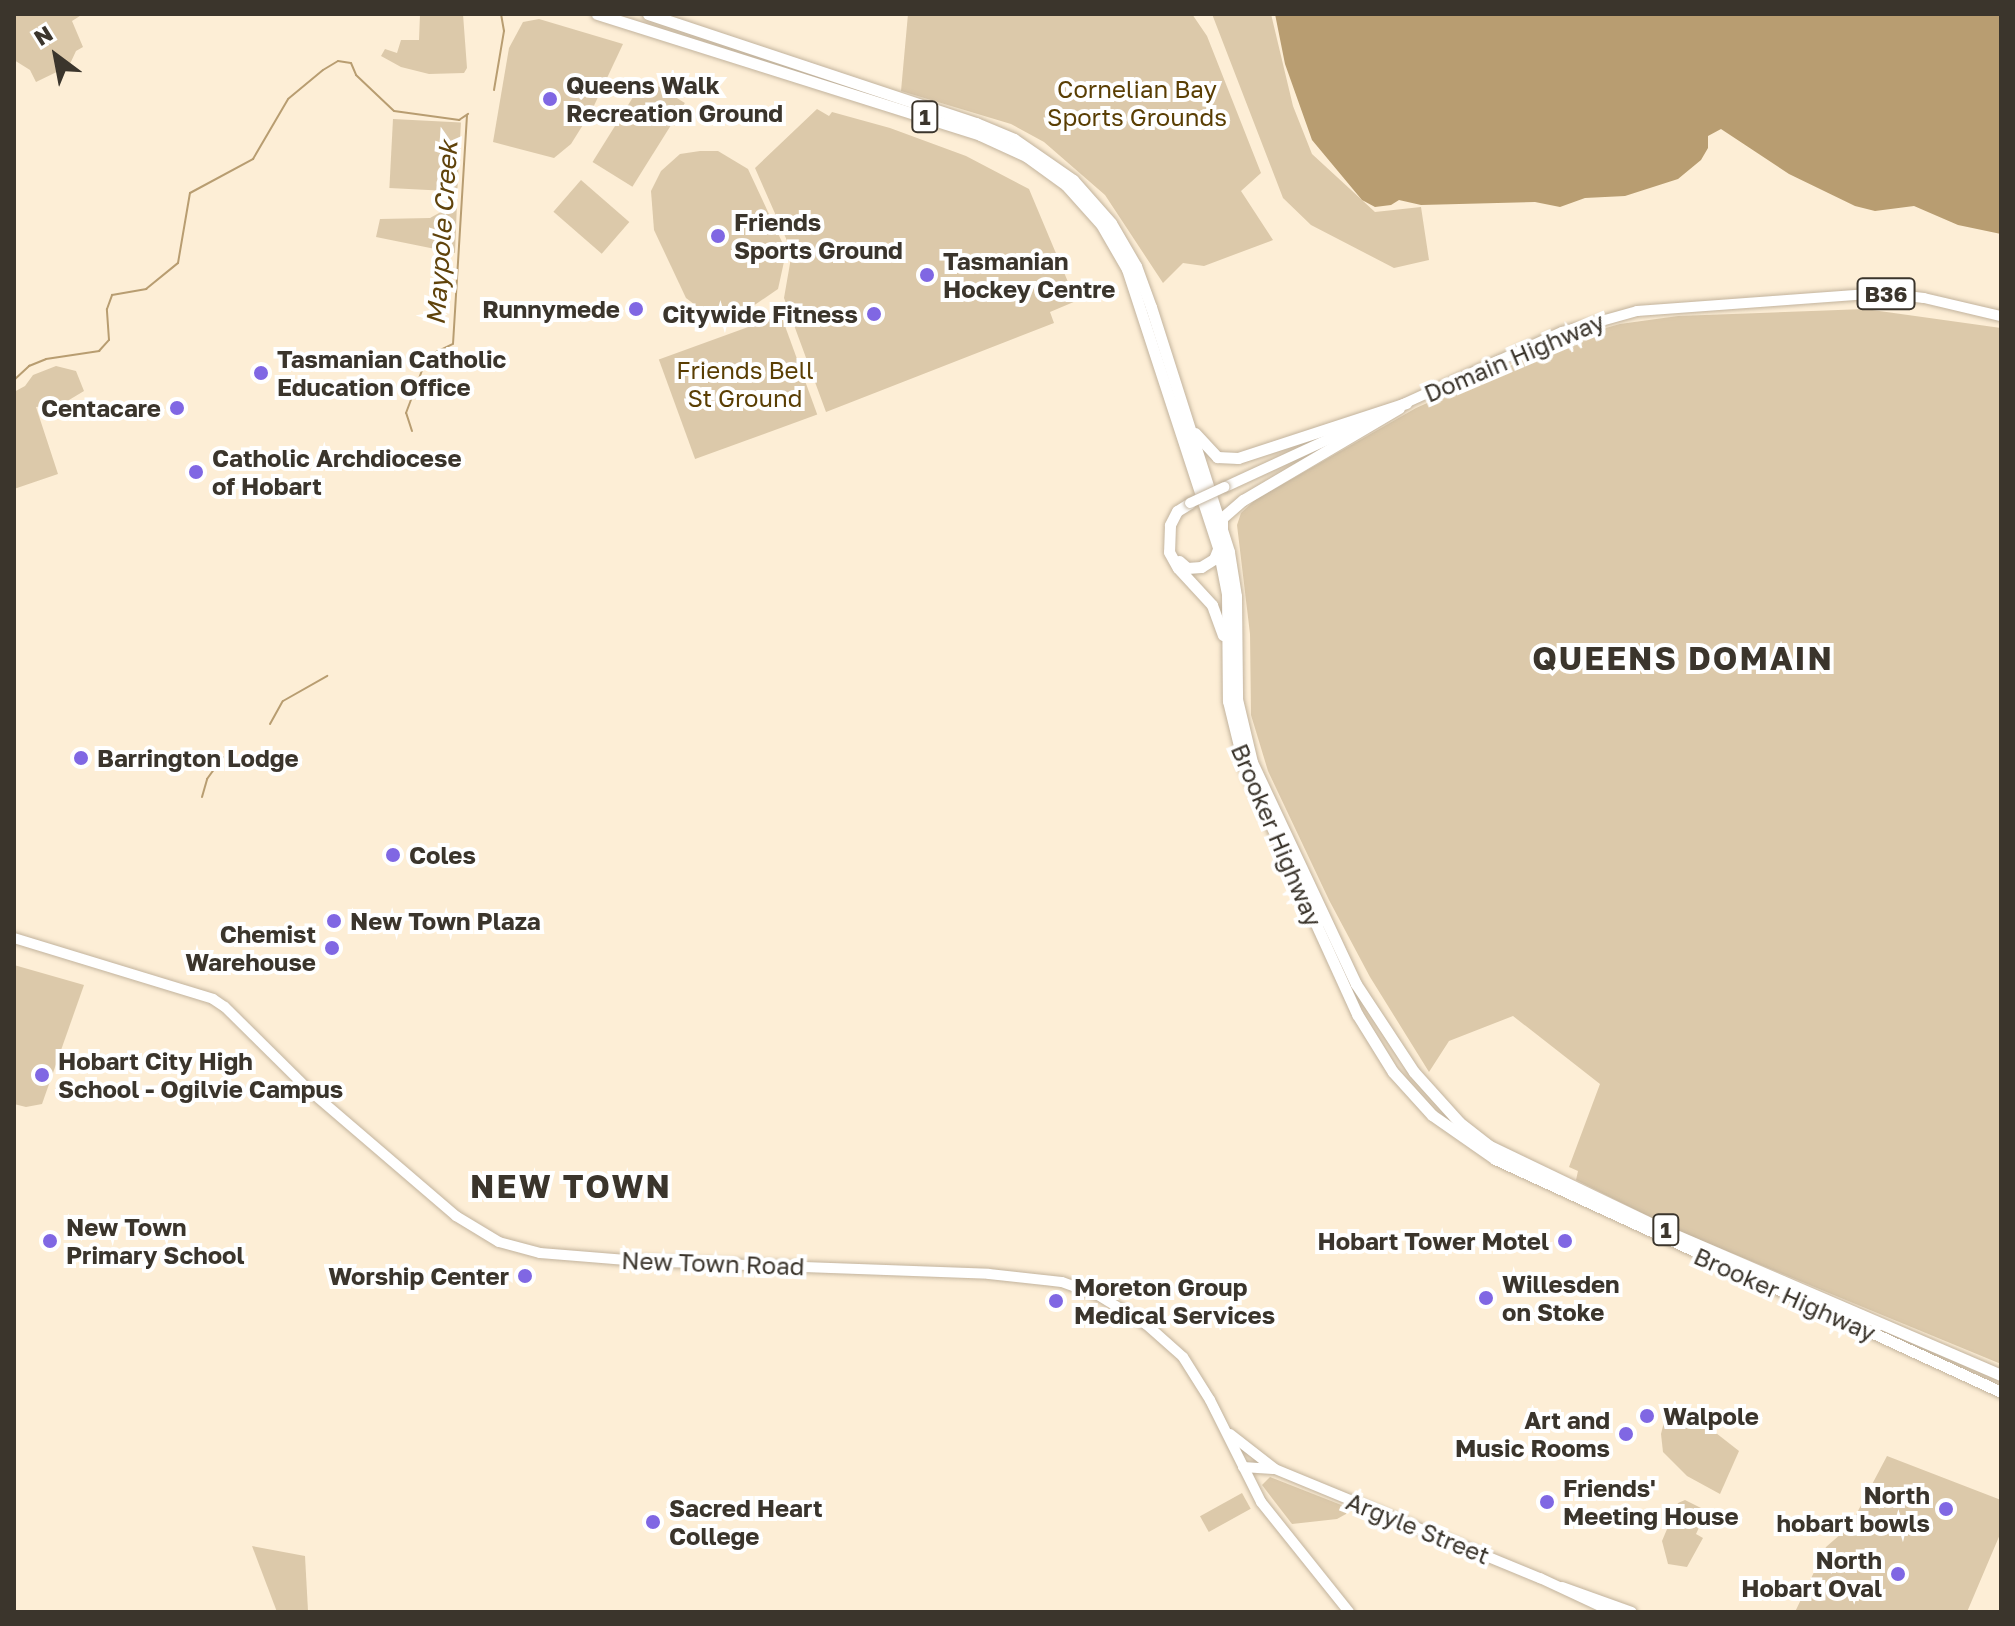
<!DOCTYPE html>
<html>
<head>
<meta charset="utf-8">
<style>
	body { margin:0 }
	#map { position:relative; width:2015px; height:1626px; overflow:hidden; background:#fdeed6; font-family:"Golos Text",sans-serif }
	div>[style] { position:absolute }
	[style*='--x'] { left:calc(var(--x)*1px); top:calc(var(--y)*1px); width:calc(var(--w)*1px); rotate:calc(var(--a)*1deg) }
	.green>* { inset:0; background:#dcc9aa; transform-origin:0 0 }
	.water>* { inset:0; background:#b89d71 }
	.stream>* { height:2px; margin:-1px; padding:0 1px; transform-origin:1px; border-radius:1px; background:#b89d71 }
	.roads { filter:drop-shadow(0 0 2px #c2b39d) drop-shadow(0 0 2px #c2b39d) }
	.major>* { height:10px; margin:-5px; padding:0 5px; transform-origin:5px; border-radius:5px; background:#fff }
	.highway>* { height:11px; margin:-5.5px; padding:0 5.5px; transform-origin:5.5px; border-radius:5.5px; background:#fff }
	.bridges { filter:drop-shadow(0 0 2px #c2b39d) drop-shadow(0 0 2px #c2b39d) }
	.major-bridge>* { height:10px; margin:-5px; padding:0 5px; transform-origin:5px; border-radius:5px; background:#fff }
	.dots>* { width:22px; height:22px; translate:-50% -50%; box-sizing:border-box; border:4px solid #fff; border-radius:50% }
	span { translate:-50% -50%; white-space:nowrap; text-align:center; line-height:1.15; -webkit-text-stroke:8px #fff; paint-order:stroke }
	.shield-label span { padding:2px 6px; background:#fff; border:2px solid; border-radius:6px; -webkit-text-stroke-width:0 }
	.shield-label { font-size:22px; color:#3b352c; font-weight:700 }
	.poi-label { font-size:24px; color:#3b352c; font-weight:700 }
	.left { translate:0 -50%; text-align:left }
	.right { translate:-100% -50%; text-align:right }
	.park-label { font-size:24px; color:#5a3e03 }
	.street-label { font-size:24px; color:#3b352c }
	.water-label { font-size:26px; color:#60430b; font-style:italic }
	.district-label { font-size:32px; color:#3b352c; font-weight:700; letter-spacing:2px }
	.frame { position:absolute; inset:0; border:16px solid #3b352c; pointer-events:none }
	.north { position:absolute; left:16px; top:16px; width:80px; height:80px; -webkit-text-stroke:6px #fff; paint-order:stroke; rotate:328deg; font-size:22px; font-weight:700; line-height:32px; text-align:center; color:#3b352c }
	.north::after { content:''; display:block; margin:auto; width:28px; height:36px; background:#3b352c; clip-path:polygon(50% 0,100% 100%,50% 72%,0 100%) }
</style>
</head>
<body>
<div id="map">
	<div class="green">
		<div style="clip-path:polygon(14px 14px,83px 14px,72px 21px,83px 47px,76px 51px,69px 66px,36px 82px,30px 70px,14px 60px)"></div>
		<div style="clip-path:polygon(420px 14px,463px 14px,467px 68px,464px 73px,429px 74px,401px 67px,381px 56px,385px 49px,397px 53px,401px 40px,419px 40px)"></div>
		<div style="clip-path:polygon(908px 14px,1192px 14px,1207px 36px,1261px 173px,1241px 191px,1273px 240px,1204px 266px,1183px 263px,1163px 283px,1105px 195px,1044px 142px,1011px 124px,901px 91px)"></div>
		<div style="clip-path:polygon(1212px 14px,1271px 14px,1293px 106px,1312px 154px,1375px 212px,1421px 207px,1429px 260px,1394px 268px,1311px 225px,1283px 198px)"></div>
		<div style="clip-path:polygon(539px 19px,623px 44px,591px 112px,571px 144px,554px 158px,493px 142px,509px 48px,523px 22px)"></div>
		<div style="left:645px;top:78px;width:47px;height:99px;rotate:32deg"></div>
		<div style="clip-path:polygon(817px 109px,829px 116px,832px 112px,890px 128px,966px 156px,1029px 189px,1076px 301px,1050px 312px,1054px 323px,826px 412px,784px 298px,792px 252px,755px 168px)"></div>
		<div style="left:393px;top:119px;width:68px;height:69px;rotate:3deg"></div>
		<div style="clip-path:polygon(700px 151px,718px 151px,748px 169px,782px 242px,785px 257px,778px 289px,740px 315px,703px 311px,686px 298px,654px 230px,651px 191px,661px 171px,680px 154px)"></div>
		<div style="left:581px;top:180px;width:64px;height:42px;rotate:41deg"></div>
		<div style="clip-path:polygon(457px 203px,455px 253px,376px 237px,380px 219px,430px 218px)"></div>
		<div style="clip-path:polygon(1865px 309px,2001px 328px,2001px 1364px,1676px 1230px,1576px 1180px,1578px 1171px,1569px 1167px,1600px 1084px,1513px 1016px,1449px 1041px,1429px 1072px,1370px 977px,1329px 900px,1268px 771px,1251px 715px,1250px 634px,1237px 525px,1241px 513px,1255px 500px,1416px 408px,1577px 336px,1620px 324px,1678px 316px)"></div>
		<div style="left:781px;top:315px;width:106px;height:130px;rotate:70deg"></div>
		<div style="clip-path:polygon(56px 366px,76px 371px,84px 391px,64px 403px,36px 407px,58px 474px,14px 489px,14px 392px,25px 386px,33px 375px)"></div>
		<div style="clip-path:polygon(14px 965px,84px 985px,42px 1104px,26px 1107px,14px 1104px)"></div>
		<div style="clip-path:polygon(1693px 1415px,1739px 1451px,1720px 1494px,1687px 1476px,1663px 1452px,1661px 1434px,1664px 1422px)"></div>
		<div style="clip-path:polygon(1887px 1456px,2001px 1500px,2001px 1532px,1967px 1612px,1795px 1612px,1826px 1547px,1850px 1526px)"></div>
		<div style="clip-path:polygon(1270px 1477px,1349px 1508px,1346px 1514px,1337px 1519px,1292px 1524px,1262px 1485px)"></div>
		<div style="left:1242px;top:1493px;width:18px;height:48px;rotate:61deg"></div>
		<div style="clip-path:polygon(1685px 1500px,1707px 1511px,1696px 1534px,1703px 1538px,1687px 1567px,1668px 1564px,1662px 1541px,1678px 1503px)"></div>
		<div style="clip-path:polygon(252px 1546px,305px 1556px,308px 1611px,277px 1612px)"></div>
	</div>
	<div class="water">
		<div style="clip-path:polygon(1275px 14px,2001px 14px,2001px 234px,1958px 225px,1914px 206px,1875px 211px,1855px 206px,1789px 174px,1721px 129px,1708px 136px,1708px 148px,1701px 160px,1678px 179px,1625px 196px,1585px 198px,1560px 207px,1535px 202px,1421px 205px,1399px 200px,1391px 205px,1375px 207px,1362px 200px,1312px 140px,1285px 64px)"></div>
	</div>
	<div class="stream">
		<div style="--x:494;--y:90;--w:60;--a:-80.4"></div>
		<div style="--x:504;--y:31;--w:17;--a:-100"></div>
		<div style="--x:14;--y:380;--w:21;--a:-43"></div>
		<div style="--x:29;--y:366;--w:18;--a:-22"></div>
		<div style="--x:46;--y:359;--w:54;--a:-8.6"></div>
		<div style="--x:99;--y:351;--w:15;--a:-48"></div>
		<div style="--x:109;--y:340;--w:31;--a:-94"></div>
		<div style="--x:107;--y:309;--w:15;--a:-70"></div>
		<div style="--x:112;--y:295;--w:35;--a:-10"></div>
		<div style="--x:146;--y:289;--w:41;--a:-39.1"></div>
		<div style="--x:178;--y:263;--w:71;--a:-80.3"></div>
		<div style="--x:190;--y:193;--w:72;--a:-28.4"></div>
		<div style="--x:253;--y:159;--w:69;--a:-59.7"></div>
		<div style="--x:288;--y:99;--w:45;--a:-39.6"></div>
		<div style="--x:323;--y:70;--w:17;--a:-31"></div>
		<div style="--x:338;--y:61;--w:13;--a:9"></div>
		<div style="--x:351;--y:63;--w:13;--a:67"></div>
		<div style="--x:356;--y:75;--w:52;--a:43.5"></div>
		<div style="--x:394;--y:111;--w:66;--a:7.9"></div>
		<div style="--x:459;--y:120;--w:11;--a:-34"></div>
		<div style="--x:412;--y:431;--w:19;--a:-108"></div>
		<div style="--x:406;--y:413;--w:51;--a:-69.4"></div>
		<div style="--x:424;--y:365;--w:12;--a:-59"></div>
		<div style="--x:430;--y:355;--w:25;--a:-26"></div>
		<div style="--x:453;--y:344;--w:229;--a:-86.5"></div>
		<div style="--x:270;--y:724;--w:26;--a:-61"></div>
		<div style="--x:283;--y:701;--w:51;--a:-29.6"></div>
		<div style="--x:202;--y:797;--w:19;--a:-74"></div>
		<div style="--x:207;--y:779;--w:27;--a:-54"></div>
	</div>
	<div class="roads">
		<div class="major">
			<div style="--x:1401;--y:405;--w:177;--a:-24.4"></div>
			<div style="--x:1562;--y:332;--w:78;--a:-15.6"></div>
			<div style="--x:1637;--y:311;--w:246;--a:-4.2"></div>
			<div style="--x:1882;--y:293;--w:42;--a:6.8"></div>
			<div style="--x:1924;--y:298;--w:79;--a:13.2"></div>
			<div style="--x:1225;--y:487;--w:162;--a:-24.8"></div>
			<div style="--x:14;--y:938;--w:208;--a:17"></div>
			<div style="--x:213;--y:999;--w:14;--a:34"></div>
			<div style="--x:225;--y:1007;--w:118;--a:44.7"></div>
			<div style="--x:309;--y:1090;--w:194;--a:40.6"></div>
			<div style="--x:456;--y:1216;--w:50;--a:31.2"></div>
			<div style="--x:499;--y:1242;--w:42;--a:15"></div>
			<div style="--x:540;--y:1253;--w:99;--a:4.6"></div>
			<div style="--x:639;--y:1261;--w:350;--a:2.1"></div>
			<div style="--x:989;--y:1274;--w:73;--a:6.3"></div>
			<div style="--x:1062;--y:1282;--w:38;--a:20"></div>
			<div style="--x:1098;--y:1295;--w:57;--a:31.5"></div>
			<div style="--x:1147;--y:1325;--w:48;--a:41.6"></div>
			<div style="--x:1183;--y:1357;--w:51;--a:57.9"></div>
			<div style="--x:1210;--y:1400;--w:114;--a:63.4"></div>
			<div style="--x:1261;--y:1502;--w:141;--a:51.3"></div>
			<div style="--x:1230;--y:1434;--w:57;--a:37.9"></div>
			<div style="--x:1275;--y:1469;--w:287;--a:22.4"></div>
			<div style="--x:1540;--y:1578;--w:81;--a:25"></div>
			<div style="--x:1243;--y:1467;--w:30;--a:4"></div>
			<div style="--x:1562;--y:1587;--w:74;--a:19.7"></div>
		</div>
		<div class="highway">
			<div style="--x:597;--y:14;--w:402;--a:17.5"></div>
			<div style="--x:980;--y:135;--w:51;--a:24.5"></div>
			<div style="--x:1026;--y:156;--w:49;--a:35.9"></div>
			<div style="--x:1066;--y:185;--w:52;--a:48.1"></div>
			<div style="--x:1101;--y:224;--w:52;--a:60"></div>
			<div style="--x:1127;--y:269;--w:293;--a:71.9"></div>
			<div style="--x:1218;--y:548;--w:47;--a:78.9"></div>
			<div style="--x:1227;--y:594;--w:107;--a:89.5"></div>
			<div style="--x:1228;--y:701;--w:67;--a:76.2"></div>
			<div style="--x:1244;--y:766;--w:273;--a:65.5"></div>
			<div style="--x:1357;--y:1014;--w:68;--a:58.2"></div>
			<div style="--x:1393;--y:1072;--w:58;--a:47.8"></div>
			<div style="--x:1432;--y:1115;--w:77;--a:34.9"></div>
			<div style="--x:1495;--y:1159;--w:557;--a:24.72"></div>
			<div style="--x:648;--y:14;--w:346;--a:18.4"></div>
			<div style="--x:976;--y:123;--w:41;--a:22.8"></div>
			<div style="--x:1014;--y:139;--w:72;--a:34.8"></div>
			<div style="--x:1073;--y:180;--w:57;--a:48.5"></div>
			<div style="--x:1111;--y:223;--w:50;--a:59.8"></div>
			<div style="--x:1136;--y:266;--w:44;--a:69.9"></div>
			<div style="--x:1151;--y:307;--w:257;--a:72.3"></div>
			<div style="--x:1229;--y:552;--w:45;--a:81"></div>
			<div style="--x:1236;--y:596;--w:103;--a:89.4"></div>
			<div style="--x:1237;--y:699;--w:65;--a:76.6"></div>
			<div style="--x:1252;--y:762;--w:245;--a:64.9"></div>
			<div style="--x:1356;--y:984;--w:105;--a:56.6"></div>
			<div style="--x:1414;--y:1072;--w:67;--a:48"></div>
			<div style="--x:1459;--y:1122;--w:39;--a:38"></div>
			<div style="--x:1490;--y:1146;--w:201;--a:25.7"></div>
			<div style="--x:1671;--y:1233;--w:359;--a:23.3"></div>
			<div style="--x:1195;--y:433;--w:33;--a:47"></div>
			<div style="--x:1217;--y:457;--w:21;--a:3"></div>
			<div style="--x:1238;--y:458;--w:177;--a:-18.1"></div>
			<div style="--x:1190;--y:503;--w:15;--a:148"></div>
			<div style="--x:1177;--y:511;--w:16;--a:117"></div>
			<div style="--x:1170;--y:525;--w:27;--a:92"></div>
			<div style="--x:1169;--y:552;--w:18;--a:61"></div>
			<div style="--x:1178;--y:568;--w:50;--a:47.4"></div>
			<div style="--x:1212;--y:605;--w:32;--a:70"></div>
			<div style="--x:1222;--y:528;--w:10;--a:-90"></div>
			<div style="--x:1222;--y:518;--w:28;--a:-41"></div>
			<div style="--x:1243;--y:500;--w:181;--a:-30.5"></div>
			<div style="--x:1179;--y:561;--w:11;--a:41"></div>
			<div style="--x:1187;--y:568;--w:14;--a:-4"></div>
			<div style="--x:1201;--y:567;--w:15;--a:-32"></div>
			<div style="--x:1214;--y:559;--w:11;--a:-68"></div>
		</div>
	</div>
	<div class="bridges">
		<div class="major-bridge">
			<div style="--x:1190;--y:503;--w:38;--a:-25"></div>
		</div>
	</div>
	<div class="dots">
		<div style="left:550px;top:99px;background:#8067e3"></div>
		<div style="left:718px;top:236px;background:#8067e3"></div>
		<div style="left:927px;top:275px;background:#8067e3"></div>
		<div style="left:636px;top:309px;background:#8067e3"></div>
		<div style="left:874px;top:314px;background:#8067e3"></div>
		<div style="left:261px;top:373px;background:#8067e3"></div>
		<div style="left:177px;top:408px;background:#8067e3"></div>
		<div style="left:196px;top:472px;background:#8067e3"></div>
		<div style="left:81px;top:758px;background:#8067e3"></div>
		<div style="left:393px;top:855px;background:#8067e3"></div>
		<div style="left:334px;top:921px;background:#8067e3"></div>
		<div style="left:332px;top:948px;background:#8067e3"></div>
		<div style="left:42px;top:1075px;background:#8067e3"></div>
		<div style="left:50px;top:1241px;background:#8067e3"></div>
		<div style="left:1565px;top:1241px;background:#8067e3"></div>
		<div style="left:525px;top:1276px;background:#8067e3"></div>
		<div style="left:1486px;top:1298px;background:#8067e3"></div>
		<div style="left:1056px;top:1301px;background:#8067e3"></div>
		<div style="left:1647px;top:1416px;background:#8067e3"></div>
		<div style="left:1626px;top:1434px;background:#8067e3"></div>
		<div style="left:1547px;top:1502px;background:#8067e3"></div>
		<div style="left:1946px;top:1509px;background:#8067e3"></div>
		<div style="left:653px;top:1522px;background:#8067e3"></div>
		<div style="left:1898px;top:1574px;background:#8067e3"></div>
	</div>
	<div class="shield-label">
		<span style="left:925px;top:117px">1</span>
		<span style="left:1886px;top:294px">B36</span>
		<span style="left:1666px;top:1230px">1</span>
	</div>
	<div class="poi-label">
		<span class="left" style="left:566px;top:99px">Queens Walk<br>Recreation Ground</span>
		<span class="left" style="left:734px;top:236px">Friends<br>Sports Ground</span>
		<span class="left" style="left:943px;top:275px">Tasmanian<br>Hockey Centre</span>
		<span class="right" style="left:620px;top:309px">Runnymede</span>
		<span class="right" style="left:858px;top:314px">Citywide Fitness</span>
		<span class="left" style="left:277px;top:373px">Tasmanian Catholic<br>Education Office</span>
		<span class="right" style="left:161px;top:408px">Centacare</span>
		<span class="left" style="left:212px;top:472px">Catholic Archdiocese<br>of Hobart</span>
		<span class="left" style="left:97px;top:758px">Barrington Lodge</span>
		<span class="left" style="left:409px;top:855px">Coles</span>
		<span class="left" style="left:350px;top:921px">New Town Plaza</span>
		<span class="right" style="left:316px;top:948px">Chemist<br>Warehouse</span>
		<span class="left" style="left:58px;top:1075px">Hobart City High<br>School - Ogilvie Campus</span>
		<span class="left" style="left:66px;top:1241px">New Town<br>Primary School</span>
		<span class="right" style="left:1549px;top:1241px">Hobart Tower Motel</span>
		<span class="right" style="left:509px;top:1276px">Worship Center</span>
		<span class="left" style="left:1502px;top:1298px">Willesden<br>on Stoke</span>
		<span class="left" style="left:1074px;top:1301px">Moreton Group<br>Medical Services</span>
		<span class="left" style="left:1663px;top:1416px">Walpole</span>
		<span class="right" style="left:1610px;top:1434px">Art and<br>Music Rooms</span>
		<span class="left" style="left:1563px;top:1502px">Friends'<br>Meeting House</span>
		<span class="right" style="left:1930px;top:1509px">North<br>hobart bowls</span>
		<span class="left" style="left:669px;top:1522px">Sacred Heart<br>College</span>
		<span class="right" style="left:1882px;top:1574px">North<br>Hobart Oval</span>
	</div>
	<div class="park-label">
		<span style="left:1137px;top:103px">Cornelian Bay<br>Sports Grounds</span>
		<span style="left:745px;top:384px">Friends Bell<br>St Ground</span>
	</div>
	<div class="street-label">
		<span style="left:1514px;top:357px;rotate:-23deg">Domain Highway</span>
		<span style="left:1277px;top:835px;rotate:67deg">Brooker Highway</span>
		<span style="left:713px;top:1263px;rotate:2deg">New Town Road</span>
		<span style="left:1785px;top:1294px;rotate:24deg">Brooker Highway</span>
		<span style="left:1418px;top:1528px;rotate:22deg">Argyle Street</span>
	</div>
	<div class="water-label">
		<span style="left:442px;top:233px;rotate:-86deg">Maypole Creek</span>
	</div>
	<div class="district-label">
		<span style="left:1683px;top:658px">QUEENS DOMAIN</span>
		<span style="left:571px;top:1186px">NEW TOWN</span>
	</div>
	<div class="frame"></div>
	<div class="north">N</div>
</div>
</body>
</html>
